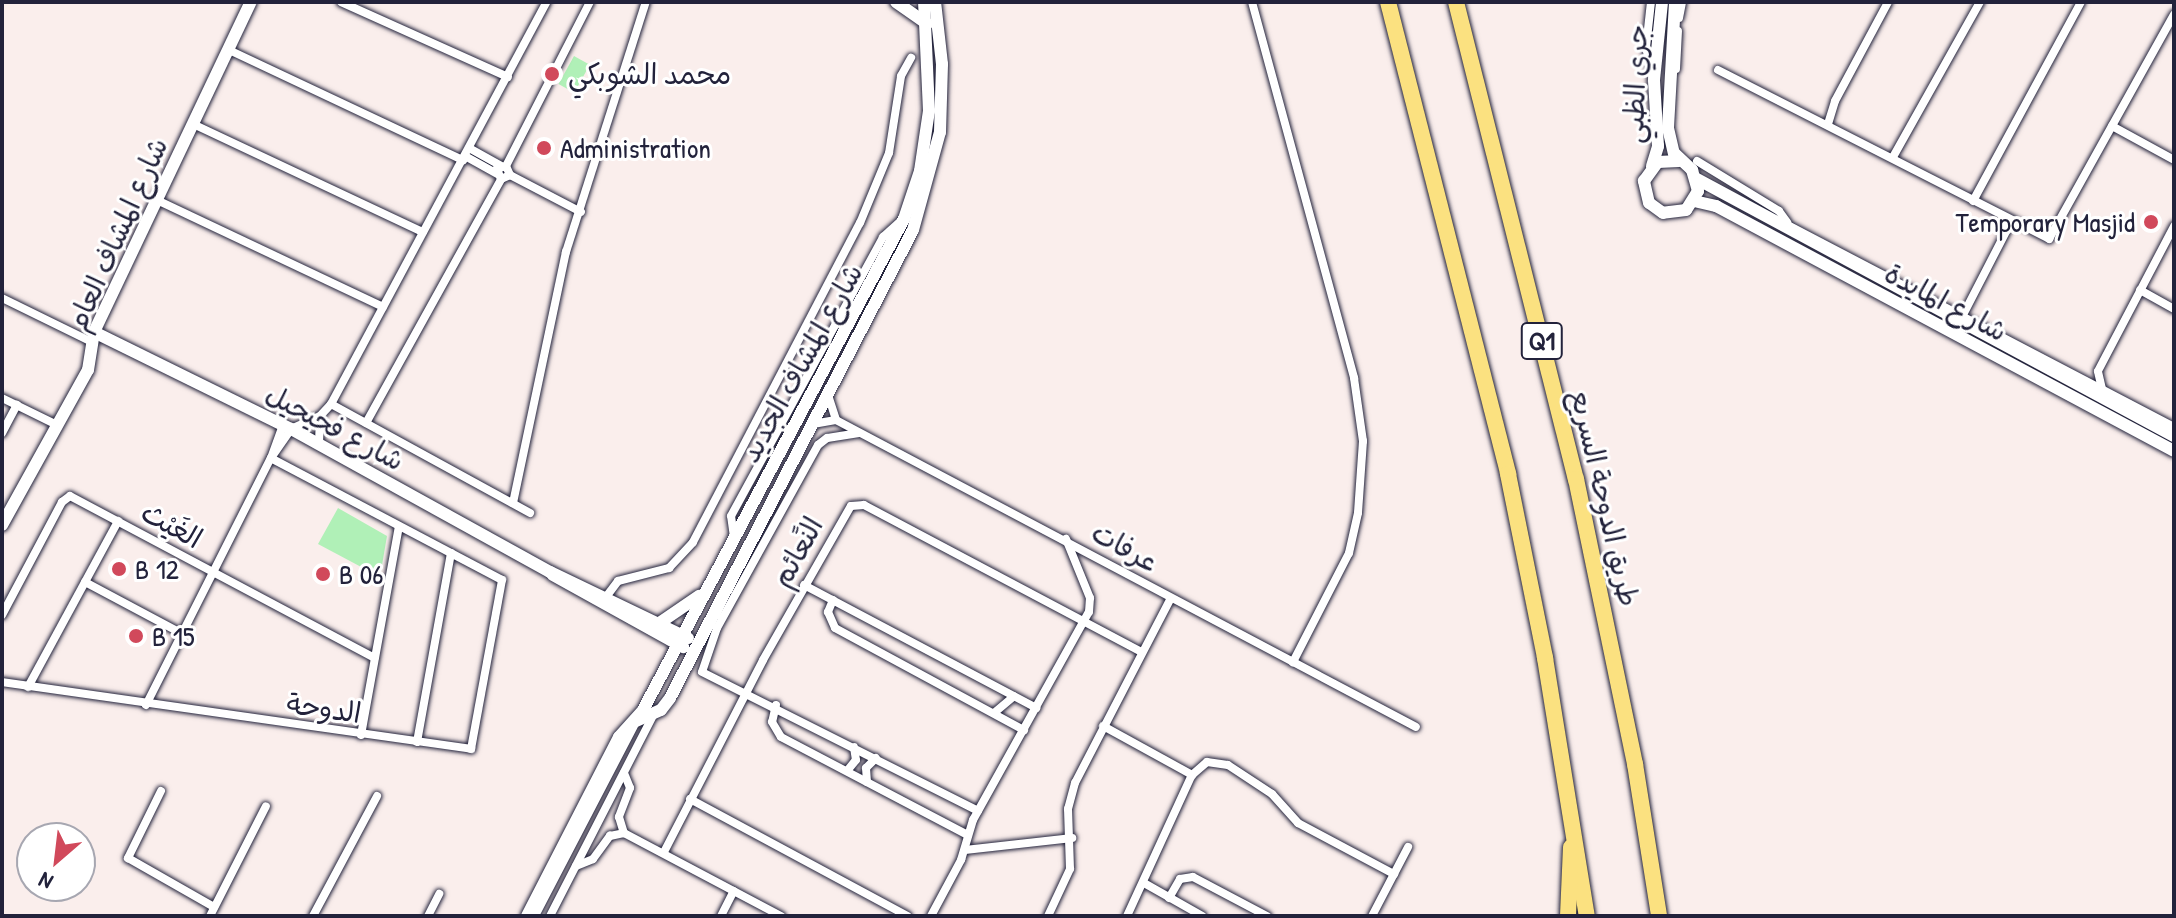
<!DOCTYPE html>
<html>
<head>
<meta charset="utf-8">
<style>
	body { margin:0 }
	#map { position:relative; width:2176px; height:918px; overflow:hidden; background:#faeeec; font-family:"Patrick Hand","Playpen Sans Arabic",sans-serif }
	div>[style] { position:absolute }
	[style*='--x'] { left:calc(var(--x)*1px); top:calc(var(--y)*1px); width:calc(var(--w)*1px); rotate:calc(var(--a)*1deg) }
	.green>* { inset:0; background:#b0f0b7; transform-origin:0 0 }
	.roads { filter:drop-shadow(0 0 2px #22223b) drop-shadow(0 0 2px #22223b) }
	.street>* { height:8px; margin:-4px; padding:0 4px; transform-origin:4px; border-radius:4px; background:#fff }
	.secondary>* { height:12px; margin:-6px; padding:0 6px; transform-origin:6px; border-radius:6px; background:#fff }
	.highway>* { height:16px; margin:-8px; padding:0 8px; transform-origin:8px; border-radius:8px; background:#fbe180 }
	.dots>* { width:22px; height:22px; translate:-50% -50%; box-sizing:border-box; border:4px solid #fff; border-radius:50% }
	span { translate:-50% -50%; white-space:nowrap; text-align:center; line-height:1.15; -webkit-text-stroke:6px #fff; paint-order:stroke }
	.shield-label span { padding:2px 6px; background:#fff; border:2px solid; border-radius:6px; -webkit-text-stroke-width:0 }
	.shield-label { font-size:26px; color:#22223b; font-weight:700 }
	.poi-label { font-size:28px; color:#22223b }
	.left { translate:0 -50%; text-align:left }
	.right { translate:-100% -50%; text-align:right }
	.street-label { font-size:28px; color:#22223b }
	.frame { position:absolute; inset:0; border:4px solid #22223b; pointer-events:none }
	.north { position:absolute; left:16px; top:822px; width:80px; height:80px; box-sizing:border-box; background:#fff; border:2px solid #a7a7b1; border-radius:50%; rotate:208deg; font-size:22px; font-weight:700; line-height:32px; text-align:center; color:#22223b }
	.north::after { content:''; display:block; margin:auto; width:28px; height:36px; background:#d1495b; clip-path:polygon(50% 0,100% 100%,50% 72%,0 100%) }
</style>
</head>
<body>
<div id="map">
	<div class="green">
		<div style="left:574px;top:56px;width:18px;height:32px;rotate:29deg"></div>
		<div style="clip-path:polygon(338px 508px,387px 536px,380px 577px,318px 544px)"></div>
	</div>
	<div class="roads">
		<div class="street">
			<div style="--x:341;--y:2;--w:183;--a:24.2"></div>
			<div style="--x:1252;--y:2;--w:390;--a:74.8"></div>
			<div style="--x:1354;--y:378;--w:64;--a:81.9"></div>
			<div style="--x:1363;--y:441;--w:72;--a:94"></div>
			<div style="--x:1358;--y:513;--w:41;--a:102.7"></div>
			<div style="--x:1349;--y:553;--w:123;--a:117.2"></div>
			<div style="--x:1651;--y:2;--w:45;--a:96.3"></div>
			<div style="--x:1646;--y:47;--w:30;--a:78"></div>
			<div style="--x:1679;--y:18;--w:16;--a:-79"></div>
			<div style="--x:229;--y:50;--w:259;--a:25.2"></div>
			<div style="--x:1676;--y:69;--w:38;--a:-87"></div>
			<div style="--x:1718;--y:70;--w:372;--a:27"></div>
			<div style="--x:2049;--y:239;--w:257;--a:-60.9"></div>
			<div style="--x:193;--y:124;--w:254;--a:25.2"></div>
			<div style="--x:1828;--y:124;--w:24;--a:-73"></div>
			<div style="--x:1835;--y:101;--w:112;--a:-61.8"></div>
			<div style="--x:2112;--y:126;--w:71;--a:28.7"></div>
			<div style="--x:469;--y:148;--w:37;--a:29"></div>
			<div style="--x:465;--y:156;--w:37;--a:29"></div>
			<div style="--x:1893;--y:157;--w:178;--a:-60.7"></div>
			<div style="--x:1697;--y:161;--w:96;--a:31.4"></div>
			<div style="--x:1779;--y:211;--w:14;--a:54"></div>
			<div style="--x:506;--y:166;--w:184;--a:-62.9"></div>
			<div style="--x:510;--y:175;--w:10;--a:156"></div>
			<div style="--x:501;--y:179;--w:11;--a:-112"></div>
			<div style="--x:497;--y:169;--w:9;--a:-18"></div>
			<div style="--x:506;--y:166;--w:10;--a:66"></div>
			<div style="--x:510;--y:175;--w:80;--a:27.5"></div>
			<div style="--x:157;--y:200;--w:250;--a:25.3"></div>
			<div style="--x:1973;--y:201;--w:226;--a:-61.5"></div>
			<div style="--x:1782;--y:222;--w:442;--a:27.6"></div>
			<div style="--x:2140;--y:290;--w:39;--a:29"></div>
			<div style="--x:2;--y:298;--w:100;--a:26.1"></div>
			<div style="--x:1963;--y:315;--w:105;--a:-62.7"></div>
			<div style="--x:2102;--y:389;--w:18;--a:-103"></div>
			<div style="--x:2098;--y:371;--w:164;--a:-62.3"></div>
			<div style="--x:828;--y:395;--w:26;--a:72"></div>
			<div style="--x:2;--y:398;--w:61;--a:26.1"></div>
			<div style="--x:331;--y:404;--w:227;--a:28.7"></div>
			<div style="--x:366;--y:423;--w:279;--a:-61"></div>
			<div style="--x:813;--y:424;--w:23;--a:-10"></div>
			<div style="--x:836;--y:420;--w:656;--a:27.89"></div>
			<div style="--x:2;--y:433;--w:32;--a:-62"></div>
			<div style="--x:859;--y:433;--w:32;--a:171"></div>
			<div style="--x:827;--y:438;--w:11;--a:142"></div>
			<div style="--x:818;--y:445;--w:209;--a:118.9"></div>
			<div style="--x:717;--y:628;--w:46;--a:108.8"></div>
			<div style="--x:702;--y:672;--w:309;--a:26.7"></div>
			<div style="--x:319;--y:444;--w:27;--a:-88"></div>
			<div style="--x:271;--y:458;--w:35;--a:-55"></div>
			<div style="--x:291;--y:429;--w:32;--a:-24"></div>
			<div style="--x:320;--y:416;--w:16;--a:-47"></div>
			<div style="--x:331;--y:404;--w:456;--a:-61.8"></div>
			<div style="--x:513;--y:503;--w:257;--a:-78.1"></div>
			<div style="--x:566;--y:252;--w:262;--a:-72.3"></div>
			<div style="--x:734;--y:537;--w:21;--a:-98"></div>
			<div style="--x:731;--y:516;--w:318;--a:-61.4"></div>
			<div style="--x:883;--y:237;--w:27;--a:-42"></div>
			<div style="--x:85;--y:582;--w:109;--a:28"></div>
			<div style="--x:804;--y:585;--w:263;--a:27.9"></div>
			<div style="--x:606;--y:597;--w:20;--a:-53"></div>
			<div style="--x:618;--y:581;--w:53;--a:-14.3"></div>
			<div style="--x:669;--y:568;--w:35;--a:-47"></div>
			<div style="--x:693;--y:542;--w:360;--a:-62.4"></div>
			<div style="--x:860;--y:223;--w:76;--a:-67.5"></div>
			<div style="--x:889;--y:153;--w:78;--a:-81.1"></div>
			<div style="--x:901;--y:76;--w:21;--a:-61"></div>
			<div style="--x:833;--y:600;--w:13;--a:113"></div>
			<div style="--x:828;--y:612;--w:17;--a:66"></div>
			<div style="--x:835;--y:628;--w:215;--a:28.4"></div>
			<div style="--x:2;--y:615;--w:128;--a:-62"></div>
			<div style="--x:62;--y:502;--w:10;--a:-37"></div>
			<div style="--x:70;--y:496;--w:345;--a:28"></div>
			<div style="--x:2;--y:682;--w:474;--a:8.1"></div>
			<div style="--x:471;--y:749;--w:172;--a:-79.6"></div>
			<div style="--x:502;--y:580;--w:261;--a:-152.2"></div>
			<div style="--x:28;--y:687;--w:189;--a:-61.5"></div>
			<div style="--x:146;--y:705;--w:277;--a:-63.2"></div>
			<div style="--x:271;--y:458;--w:35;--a:-70"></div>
			<div style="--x:776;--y:705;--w:17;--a:103"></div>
			<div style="--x:772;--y:722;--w:17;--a:59"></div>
			<div style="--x:781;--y:737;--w:209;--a:27.7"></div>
			<div style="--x:994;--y:713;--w:26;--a:-40"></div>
			<div style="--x:1103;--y:726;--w:102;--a:28.8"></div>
			<div style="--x:361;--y:735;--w:212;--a:-79.7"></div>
			<div style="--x:417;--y:742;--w:192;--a:-79.8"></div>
			<div style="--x:847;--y:771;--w:14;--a:-51"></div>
			<div style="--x:856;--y:760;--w:13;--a:-99"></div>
			<div style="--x:624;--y:773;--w:16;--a:68"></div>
			<div style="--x:630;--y:788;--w:31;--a:111"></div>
			<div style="--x:619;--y:817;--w:17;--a:73"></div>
			<div style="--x:867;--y:782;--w:14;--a:-94"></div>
			<div style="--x:866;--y:768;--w:14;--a:-45"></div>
			<div style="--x:161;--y:791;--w:75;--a:116.2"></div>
			<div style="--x:128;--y:858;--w:99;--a:29.7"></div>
			<div style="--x:690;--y:799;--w:247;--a:28.3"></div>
			<div style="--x:965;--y:850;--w:108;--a:-6.4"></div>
			<div style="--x:664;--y:852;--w:216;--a:-62.7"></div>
			<div style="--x:763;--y:660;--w:177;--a:-60.3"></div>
			<div style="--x:851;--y:506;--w:13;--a:-4"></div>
			<div style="--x:864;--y:505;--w:314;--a:27.9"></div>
			<div style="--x:576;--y:866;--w:18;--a:-22"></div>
			<div style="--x:593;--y:859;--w:29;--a:-54"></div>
			<div style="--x:610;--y:836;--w:14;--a:-12"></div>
			<div style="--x:624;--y:833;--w:178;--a:27.9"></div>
			<div style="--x:1144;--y:883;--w:67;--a:29.6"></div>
			<div style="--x:1169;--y:898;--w:22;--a:-60"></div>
			<div style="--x:1180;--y:879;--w:13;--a:-9"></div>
			<div style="--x:1193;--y:877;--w:84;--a:27.8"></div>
			<div style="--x:210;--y:916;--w:123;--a:-63"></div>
			<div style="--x:313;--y:916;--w:136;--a:-61.9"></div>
			<div style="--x:428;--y:916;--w:25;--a:-63"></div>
			<div style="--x:535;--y:916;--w:216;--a:-62.5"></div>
			<div style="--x:550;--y:916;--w:227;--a:-62.8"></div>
			<div style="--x:721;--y:916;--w:28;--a:-63"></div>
			<div style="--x:931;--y:916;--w:64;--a:-61.8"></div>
			<div style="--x:961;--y:860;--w:42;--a:-73.3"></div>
			<div style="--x:973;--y:820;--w:238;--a:-60.9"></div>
			<div style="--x:1089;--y:612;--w:14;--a:-86"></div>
			<div style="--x:1090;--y:598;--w:64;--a:-112.1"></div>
			<div style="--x:1048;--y:916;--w:52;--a:-64.9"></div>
			<div style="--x:1070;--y:869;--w:60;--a:-91.9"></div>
			<div style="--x:1068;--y:809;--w:27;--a:-75"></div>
			<div style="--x:1075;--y:783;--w:208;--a:-62.6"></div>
			<div style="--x:1127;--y:916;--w:155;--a:-65.3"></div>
			<div style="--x:1192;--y:775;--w:20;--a:-41"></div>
			<div style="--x:1207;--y:762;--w:21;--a:8"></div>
			<div style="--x:1228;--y:765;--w:53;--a:33.4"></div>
			<div style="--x:1272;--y:794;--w:39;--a:48"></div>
			<div style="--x:1298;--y:823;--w:109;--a:28"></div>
			<div style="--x:1372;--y:916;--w:78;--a:-62.4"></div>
		</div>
		<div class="secondary">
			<div style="--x:896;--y:2;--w:38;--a:35"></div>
			<div style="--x:1675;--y:2;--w:126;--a:93.2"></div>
			<div style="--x:1668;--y:128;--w:26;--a:77"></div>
			<div style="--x:1674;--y:153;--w:25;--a:43"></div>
			<div style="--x:1692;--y:170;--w:22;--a:74"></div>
			<div style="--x:1698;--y:191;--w:22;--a:122"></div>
			<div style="--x:1686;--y:210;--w:23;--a:173"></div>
			<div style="--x:1663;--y:213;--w:17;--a:-144"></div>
			<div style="--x:1649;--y:203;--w:23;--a:-103"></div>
			<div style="--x:1644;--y:181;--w:24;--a:-54"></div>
			<div style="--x:1658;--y:162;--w:21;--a:-3"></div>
			<div style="--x:1652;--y:166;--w:21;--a:-73"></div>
			<div style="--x:1658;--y:146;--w:66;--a:-93.5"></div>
			<div style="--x:1654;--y:80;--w:78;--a:-84.1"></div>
			<div style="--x:1697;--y:179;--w:542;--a:28.32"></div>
			<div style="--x:1694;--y:201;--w:23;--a:13"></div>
			<div style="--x:1716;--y:206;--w:519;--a:28.14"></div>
			<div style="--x:94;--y:332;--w:220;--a:26.2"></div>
			<div style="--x:291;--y:429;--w:296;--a:28.9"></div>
			<div style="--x:550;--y:572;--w:153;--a:25.6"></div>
			<div style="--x:2;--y:525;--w:177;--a:-61"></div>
			<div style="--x:88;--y:370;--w:38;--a:-81"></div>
			<div style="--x:94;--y:332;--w:365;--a:-64.6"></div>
			<div style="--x:553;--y:575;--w:149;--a:29"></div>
			<div style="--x:658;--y:624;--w:50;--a:-34.3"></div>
			<div style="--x:636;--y:721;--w:27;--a:-24"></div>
			<div style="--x:661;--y:710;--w:15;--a:-53"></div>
			<div style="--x:670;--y:698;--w:527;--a:-62.56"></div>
			<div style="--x:913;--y:230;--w:102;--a:-74.6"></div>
			<div style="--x:940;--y:132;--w:68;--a:-88.3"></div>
			<div style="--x:942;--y:64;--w:62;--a:-96.4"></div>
			<div style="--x:527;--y:916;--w:201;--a:-62.8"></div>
			<div style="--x:619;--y:737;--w:36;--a:-48"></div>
			<div style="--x:643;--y:710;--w:556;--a:-62.01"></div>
			<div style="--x:904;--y:219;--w:51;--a:-71.6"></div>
			<div style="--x:920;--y:171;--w:61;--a:-81.5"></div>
			<div style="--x:929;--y:111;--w:109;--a:-92.6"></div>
		</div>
		<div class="highway">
			<div style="--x:1388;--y:2;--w:487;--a:75.7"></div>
			<div style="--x:1508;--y:474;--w:188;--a:78.6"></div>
			<div style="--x:1545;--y:658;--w:261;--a:80.8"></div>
			<div style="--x:1456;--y:2;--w:492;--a:75.9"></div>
			<div style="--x:1576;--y:479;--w:291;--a:78.3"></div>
			<div style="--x:1635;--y:764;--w:154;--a:81"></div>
			<div style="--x:1568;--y:916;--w:69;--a:-87.5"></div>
		</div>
	</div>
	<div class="dots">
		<div style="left:552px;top:74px;background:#d1495b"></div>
		<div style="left:544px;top:148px;background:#d1495b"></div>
		<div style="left:2151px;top:222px;background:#d1495b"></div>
		<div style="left:119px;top:569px;background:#d1495b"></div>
		<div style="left:323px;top:574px;background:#d1495b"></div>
		<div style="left:136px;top:636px;background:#d1495b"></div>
	</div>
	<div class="shield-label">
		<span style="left:1542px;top:341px">Q1</span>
	</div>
	<div class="poi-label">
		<span class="left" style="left:568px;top:74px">محمد الشوبكي</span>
		<span class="left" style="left:560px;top:148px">Administration</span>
		<span class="right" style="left:2135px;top:222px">Temporary Masjid</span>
		<span class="left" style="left:135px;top:569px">B 12</span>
		<span class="left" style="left:339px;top:574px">B 06</span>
		<span class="left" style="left:152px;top:636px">B 15</span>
	</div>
	<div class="street-label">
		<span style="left:1635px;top:84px;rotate:-88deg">جري الظبي</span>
		<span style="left:117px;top:234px;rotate:-66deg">شارع المشاف العام</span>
		<span style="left:1946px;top:302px;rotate:28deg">شارع المايدة</span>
		<span style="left:801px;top:363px;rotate:-61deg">شارع المشاف الجديد</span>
		<span style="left:335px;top:427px;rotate:28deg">شارع فحيحيل</span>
		<span style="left:1605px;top:498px;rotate:77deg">طريق الدوحة السريع</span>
		<span style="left:172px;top:525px;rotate:29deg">الغَيْث</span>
		<span style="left:1125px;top:547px;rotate:29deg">عرفات</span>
		<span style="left:797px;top:552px;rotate:-61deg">النًعائم</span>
		<span style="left:324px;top:708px;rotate:8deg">الدوحة</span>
	</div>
	<div class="frame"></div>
	<div class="north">N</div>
</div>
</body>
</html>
